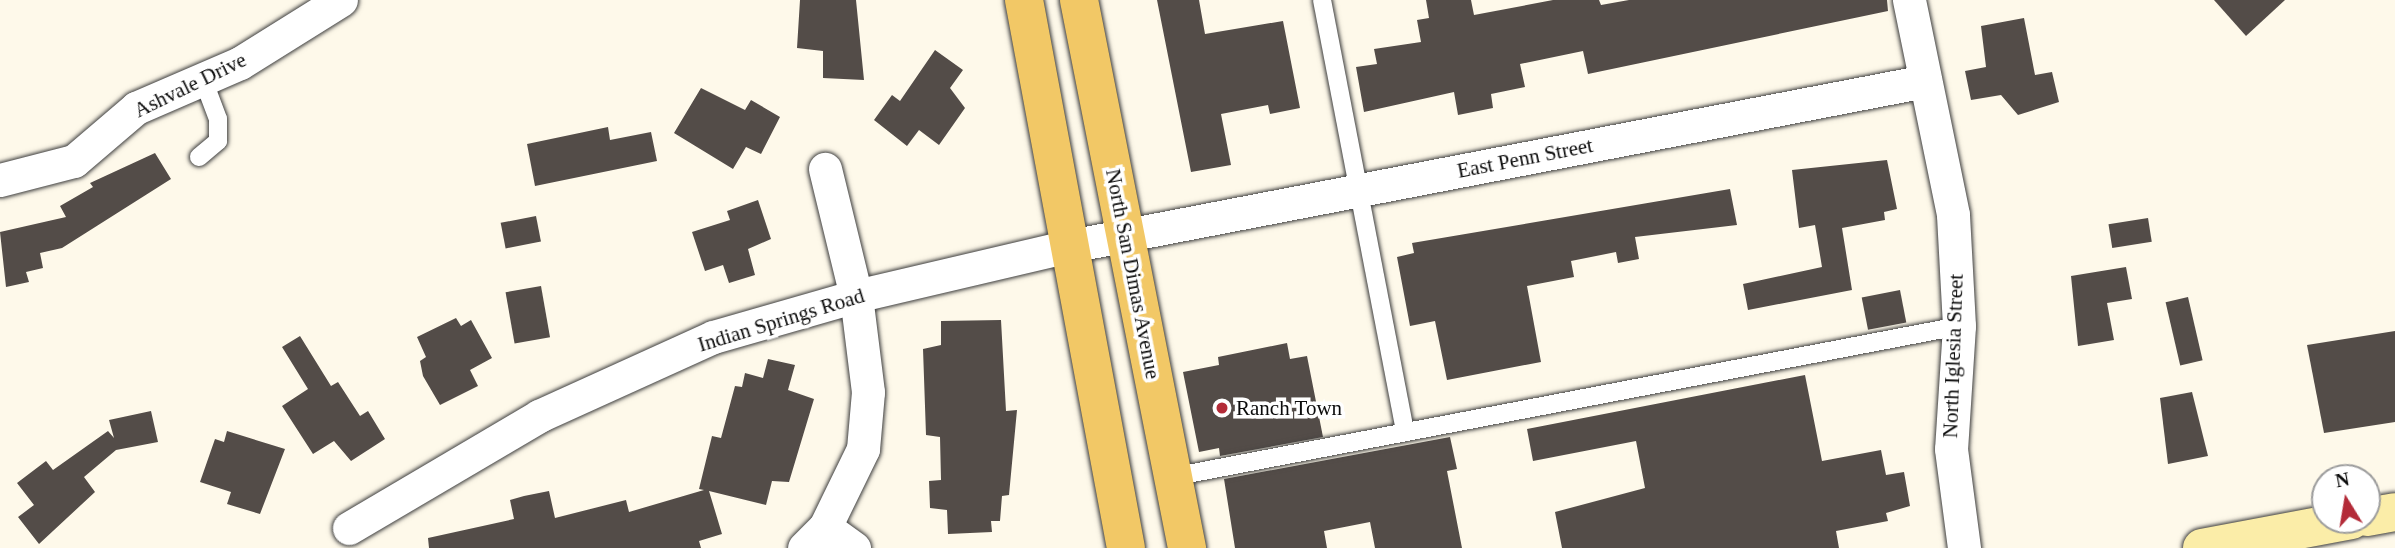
<!DOCTYPE html>
<html>
<head>
<meta charset="utf-8">
<style>
	body { margin:0 }
	#map { position:relative; width:2395px; height:548px; overflow:hidden; background:#fef9ea; font-family:"Times New Roman",serif }
	div>[style] { position:absolute }
	[style*='--x'] { left:calc(var(--x)*1px); top:calc(var(--y)*1px); width:calc(var(--w)*1px); rotate:calc(var(--a)*1deg) }
	.building>* { inset:0; background:#534c48; transform-origin:0 0 }
	.roads { filter:drop-shadow(0 0 2px #3e3e3e) drop-shadow(0 0 2px #3e3e3e) }
	.service>* { height:18px; margin:-9px; padding:0 9px; transform-origin:9px; border-radius:9px; background:#fff }
	.minor>* { height:33px; margin:-16.5px; padding:0 16.5px; transform-origin:16.5px; border-radius:16.5px; background:#fff }
	.secondary>* { height:38px; margin:-19px; padding:0 19px; transform-origin:19px; border-radius:19px; background:#fbeda8 }
	.primary>* { height:38px; margin:-19px; padding:0 19px; transform-origin:19px; border-radius:19px; background:#f2c866 }
	.dots>* { width:19px; height:19px; translate:-50% -50%; box-sizing:border-box; border:4px solid #fff; border-radius:50% }
	span { translate:-50% -50%; white-space:nowrap; text-align:center; line-height:1.15; -webkit-text-stroke:7px #fff; paint-order:stroke }
	.street-label { font-size:21px; color:#0b0b0b }
	.poi-label { font-size:21px; color:#0b0b0b }
	.left { translate:0 -50%; text-align:left }
	.north { position:absolute; left:2311px; top:464px; width:70px; height:70px; box-sizing:border-box; background:#fff; border:2px solid #9d9d9d; border-radius:50%; rotate:349deg; font-size:19px; font-weight:700; line-height:28px; text-align:center; color:#0b0b0b }
	.north::after { content:''; display:block; margin:auto; width:24px; height:32px; background:#b32b38; clip-path:polygon(50% 0,100% 100%,50% 72%,0 100%) }
</style>
</head>
<body>
<div id="map">
	<div class="building">
		<div style="clip-path:polygon(800px 0,856px 0,864px 80px,823px 78px,823px 51px,797px 48px)"></div>
		<div style="clip-path:polygon(1157px 0,1199px 0,1205px 34px,1283px 21px,1300px 108px,1270px 114px,1268px 105px,1221px 114px,1231px 165px,1191px 172px)"></div>
		<div style="clip-path:polygon(1426px 0,1471px 0,1474px 15px,1553px 0,1599px 0,1601px 5px,1629px 0,1887px 0,1888px 11px,1588px 74px,1583px 51px,1520px 64px,1525px 87px,1491px 94px,1493px 108px,1458px 115px,1454px 92px,1364px 112px,1356px 67px,1377px 64px,1374px 49px,1421px 42px,1417px 20px,1429px 18px)"></div>
		<div style="clip-path:polygon(2214px 0,2285px 0,2246px 36px)"></div>
		<div style="clip-path:polygon(2024px 18px,2035px 75px,2052px 72px,2059px 102px,2018px 115px,2001px 95px,1971px 100px,1965px 71px,1986px 67px,1981px 26px)"></div>
		<div style="clip-path:polygon(935px 50px,963px 70px,950px 88px,965px 108px,939px 145px,919px 130px,907px 146px,874px 120px,892px 95px,900px 101px)"></div>
		<div style="clip-path:polygon(701px 88px,745px 110px,751px 100px,780px 117px,761px 154px,746px 147px,733px 169px,674px 133px)"></div>
		<div style="clip-path:polygon(608px 127px,610px 140px,651px 132px,657px 161px,535px 186px,527px 144px)"></div>
		<div style="clip-path:polygon(155px 153px,171px 179px,62px 248px,40px 253px,43px 268px,26px 272px,29px 282px,6px 287px,0 232px,66px 217px,60px 206px,93px 187px,90px 183px)"></div>
		<div style="clip-path:polygon(1887px 160px,1897px 209px,1884px 212px,1885px 220px,1842px 228px,1852px 290px,1748px 310px,1743px 284px,1822px 267px,1815px 225px,1799px 228px,1792px 170px)"></div>
		<div style="clip-path:polygon(1730px 189px,1737px 225px,1635px 237px,1639px 259px,1618px 263px,1616px 252px,1571px 261px,1574px 277px,1527px 286px,1541px 362px,1447px 380px,1435px 321px,1410px 326px,1397px 257px,1414px 253px,1412px 243px)"></div>
		<div style="clip-path:polygon(758px 200px,771px 239px,748px 249px,755px 275px,729px 283px,723px 265px,705px 271px,692px 232px,730px 220px,727px 211px)"></div>
		<div style="left:536px;top:216px;width:26px;height:36px;rotate:79deg"></div>
		<div style="left:2148px;top:218px;width:24px;height:40px;rotate:81deg"></div>
		<div style="clip-path:polygon(2126px 267px,2132px 299px,2107px 303px,2114px 340px,2078px 346px,2071px 276px)"></div>
		<div style="left:541px;top:286px;width:52px;height:36px;rotate:80deg"></div>
		<div style="left:1900px;top:290px;width:33px;height:39px;rotate:79deg"></div>
		<div style="left:2188px;top:297px;width:65px;height:23px;rotate:77deg"></div>
		<div style="clip-path:polygon(456px 318px,461px 326px,471px 320px,492px 358px,470px 370px,478px 386px,440px 405px,423px 376px,420px 361px,426px 357px,417px 337px)"></div>
		<div style="clip-path:polygon(1001px 320px,1006px 411px,1017px 410px,1009px 495px,1002px 496px,1000px 521px,991px 521px,992px 532px,948px 534px,947px 510px,930px 508px,929px 481px,941px 480px,940px 437px,926px 435px,923px 349px,941px 345px,941px 321px)"></div>
		<div style="clip-path:polygon(2395px 331px,2395px 422px,2324px 433px,2307px 345px)"></div>
		<div style="clip-path:polygon(300px 336px,331px 386px,338px 382px,360px 416px,368px 411px,385px 439px,351px 461px,334px 441px,313px 454px,282px 406px,308px 389px,282px 347px)"></div>
		<div style="clip-path:polygon(1287px 343px,1290px 359px,1307px 356px,1323px 437px,1220px 456px,1219px 448px,1199px 452px,1183px 372px,1219px 365px,1218px 357px)"></div>
		<div style="clip-path:polygon(768px 359px,795px 365px,788px 390px,814px 399px,789px 482px,772px 481px,766px 505px,709px 491px,722px 534px,699px 541px,701px 548px,429px 548px,428px 538px,514px 519px,510px 500px,524px 496px,549px 491px,555px 518px,626px 500px,629px 512px,704px 490px,699px 489px,712px 436px,721px 438px,735px 386px,742px 387px,745px 373px,763px 378px)"></div>
		<div style="clip-path:polygon(1805px 375px,1822px 461px,1881px 450px,1886px 475px,1904px 472px,1910px 506px,1886px 513px,1888px 521px,1836px 531px,1839px 548px,1562px 548px,1555px 512px,1645px 488px,1636px 441px,1533px 461px,1527px 429px)"></div>
		<div style="clip-path:polygon(2192px 392px,2208px 456px,2168px 464px,2160px 398px)"></div>
		<div style="clip-path:polygon(151px 411px,158px 442px,116px 450px,84px 477px,95px 492px,39px 544px,18px 517px,34px 505px,17px 483px,46px 461px,53px 470px,108px 431px,114px 438px,109px 420px)"></div>
		<div style="clip-path:polygon(227px 431px,285px 449px,260px 514px,227px 504px,231px 492px,200px 482px,215px 439px,224px 442px)"></div>
		<div style="clip-path:polygon(1450px 437px,1457px 469px,1447px 471px,1462px 548px,1375px 548px,1370px 522px,1324px 531px,1327px 548px,1235px 548px,1224px 479px)"></div>
	</div>
	<div class="roads">
		<div class="service">
			<div style="--x:1322;--y:0;--w:440;--a:79.1"></div>
			<div style="--x:199;--y:157;--w:25;--a:-40"></div>
			<div style="--x:218;--y:141;--w:22;--a:-90"></div>
			<div style="--x:218;--y:119;--w:43;--a:-110.6"></div>
			<div style="--x:1172;--y:477;--w:801;--a:-10.86"></div>
		</div>
		<div class="minor">
			<div style="--x:1909;--y:0;--w:219;--a:78.4"></div>
			<div style="--x:1953;--y:215;--w:111;--a:86.9"></div>
			<div style="--x:1959;--y:326;--w:123;--a:93.7"></div>
			<div style="--x:1951;--y:449;--w:100;--a:82.5"></div>
			<div style="--x:0;--y:180;--w:76;--a:-14.4"></div>
			<div style="--x:74;--y:161;--w:82;--a:-40.5"></div>
			<div style="--x:136;--y:108;--w:113;--a:-23.4"></div>
			<div style="--x:240;--y:63;--w:119;--a:-32"></div>
			<div style="--x:825;--y:527;--w:36;--a:36"></div>
			<div style="--x:349;--y:528;--w:221;--a:-30.5"></div>
			<div style="--x:539;--y:416;--w:191;--a:-24.4"></div>
			<div style="--x:713;--y:337;--w:149;--a:-16"></div>
			<div style="--x:856;--y:296;--w:220;--a:-13.2"></div>
			<div style="--x:1070;--y:246;--w:871;--a:-10.92"></div>
			<div style="--x:804;--y:548;--w:30;--a:-45"></div>
			<div style="--x:825;--y:527;--w:87;--a:-64"></div>
			<div style="--x:863;--y:449;--w:57;--a:-85"></div>
			<div style="--x:868;--y:392;--w:97;--a:-97.1"></div>
			<div style="--x:856;--y:296;--w:131;--a:-103.7"></div>
		</div>
		<div class="secondary">
			<div style="--x:2367;--y:517;--w:28;--a:-10"></div>
			<div style="--x:2202;--y:548;--w:152;--a:-10.6"></div>
		</div>
		<div class="primary">
			<div style="--x:1024;--y:0;--w:557;--a:79.46"></div>
			<div style="--x:1079;--y:0;--w:559;--a:78.85"></div>
		</div>
	</div>
	<div class="dots">
		<div style="left:1222px;top:408px;background:#b32b38"></div>
	</div>
	<div class="street-label">
		<span style="left:190px;top:85px;rotate:-26deg">Ashvale Drive</span>
		<span style="left:1525px;top:158px;rotate:-11deg">East Penn Street</span>
		<span style="left:1133px;top:274px;rotate:79deg">North San Dimas Avenue</span>
		<span style="left:781px;top:320px;rotate:-17deg">Indian Springs Road</span>
		<span style="left:1953px;top:356px;rotate:-88deg">North Iglesia Street</span>
	</div>
	<div class="poi-label">
		<span class="left" style="left:1236px;top:408px">Ranch Town</span>
	</div>
	<div class="north">N</div>
</div>
</body>
</html>
